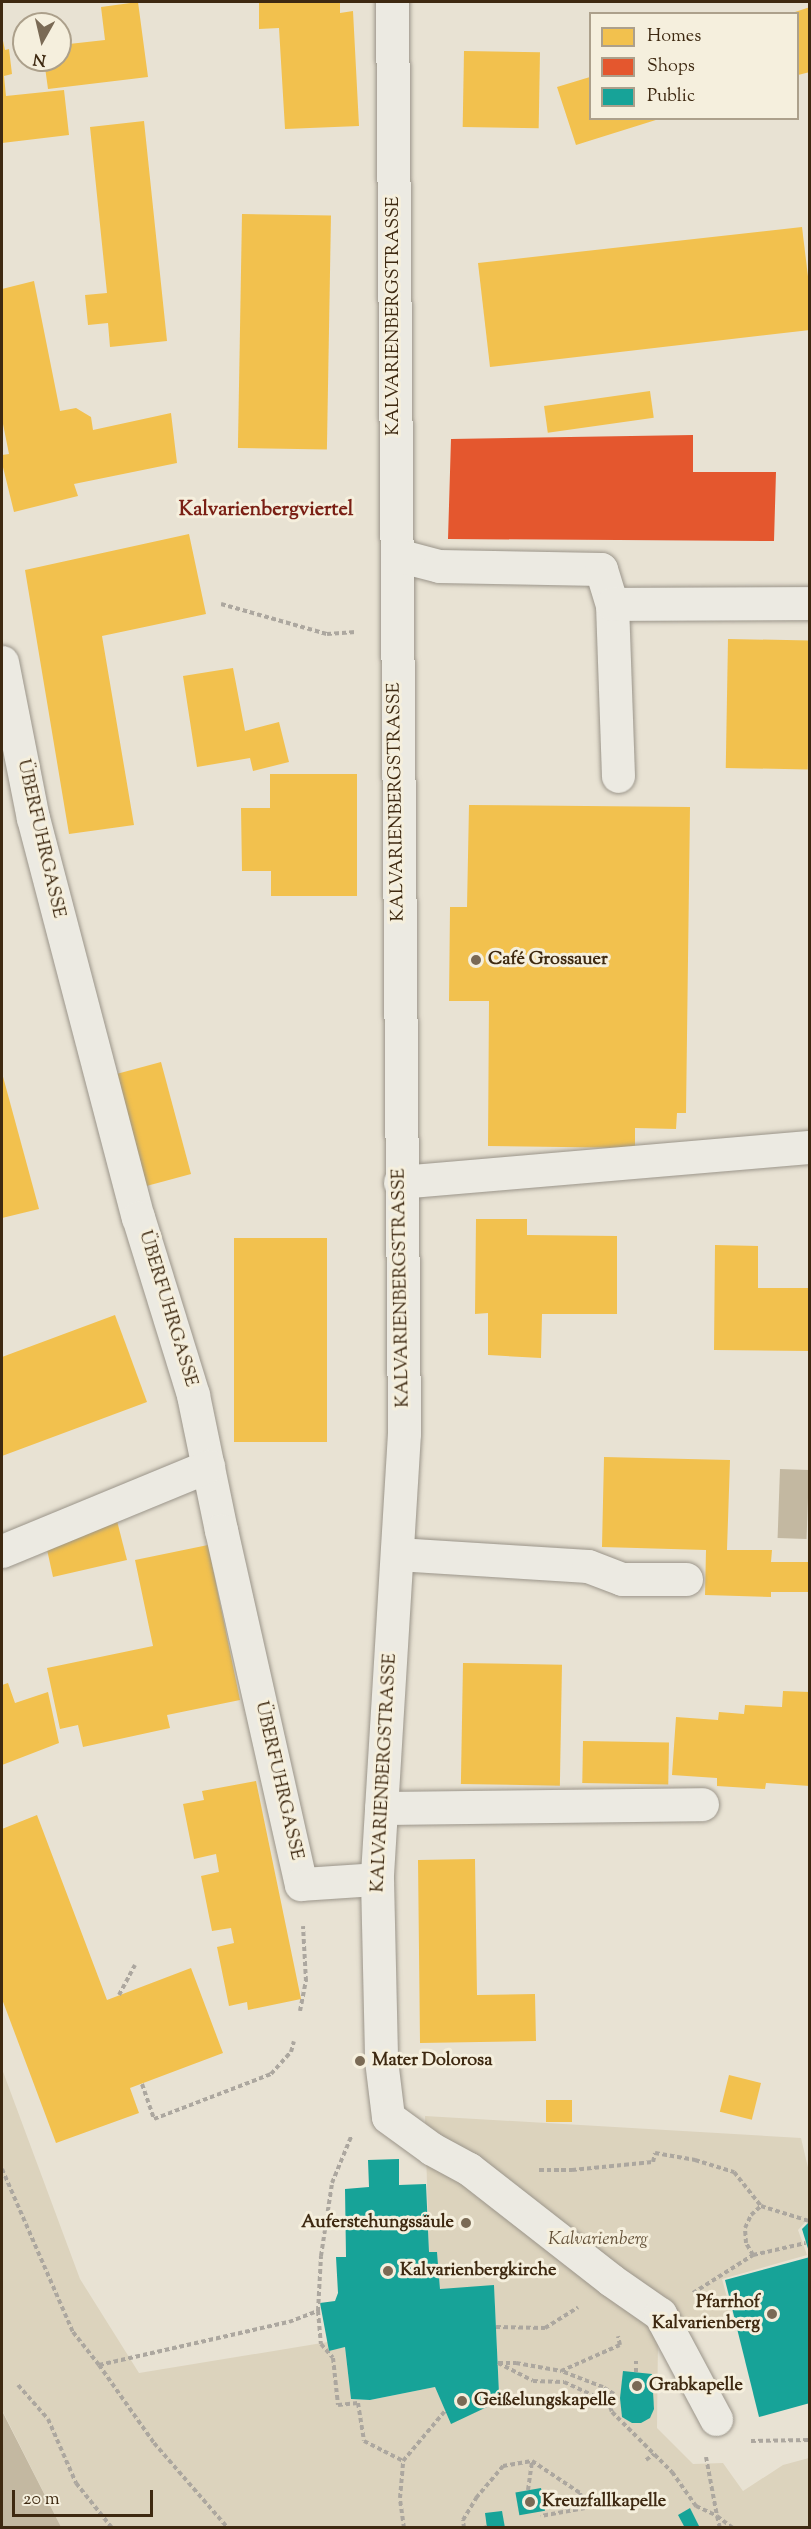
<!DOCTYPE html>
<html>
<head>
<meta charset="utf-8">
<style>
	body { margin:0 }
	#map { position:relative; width:811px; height:2529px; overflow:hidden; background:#e8e2d3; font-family:"Sorts Mill Goudy",serif }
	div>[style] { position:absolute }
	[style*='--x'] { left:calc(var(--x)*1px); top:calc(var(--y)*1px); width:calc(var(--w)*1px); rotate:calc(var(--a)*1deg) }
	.green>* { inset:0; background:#dcd3bd }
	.water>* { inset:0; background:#c3b8a1; transform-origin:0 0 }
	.homes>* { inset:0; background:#f2c14e; transform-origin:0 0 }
	.shops>* { inset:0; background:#e4572e }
	.public>* { inset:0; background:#17a398; transform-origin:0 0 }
	.path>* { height:4px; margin-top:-2px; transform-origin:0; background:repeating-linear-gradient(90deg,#aca79f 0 4.5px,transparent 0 7.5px) }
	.roads { filter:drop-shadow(0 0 2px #9b958a) drop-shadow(0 0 2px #9b958a) }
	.minor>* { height:33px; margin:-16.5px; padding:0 16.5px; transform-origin:16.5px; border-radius:16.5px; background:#eceae2 }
	.dots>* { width:16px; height:16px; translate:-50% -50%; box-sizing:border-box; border:3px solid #f5efdd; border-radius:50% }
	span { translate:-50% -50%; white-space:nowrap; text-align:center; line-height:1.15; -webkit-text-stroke:6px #f5efdd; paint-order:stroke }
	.street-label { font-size:18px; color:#3e2911 }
	.poi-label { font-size:18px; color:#3e2911; font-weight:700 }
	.left { translate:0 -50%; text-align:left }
	.right { translate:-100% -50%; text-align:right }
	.park-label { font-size:18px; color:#635038; font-style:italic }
	.neighbourhood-label { font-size:20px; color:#7a1f14; font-weight:700 }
	.frame { position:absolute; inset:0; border:3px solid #3e2911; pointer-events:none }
	.legend { position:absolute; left:589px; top:12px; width:210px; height:108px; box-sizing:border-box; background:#f5efdd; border:2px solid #aca08b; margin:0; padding:8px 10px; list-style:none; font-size:18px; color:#3e2911 }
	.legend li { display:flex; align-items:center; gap:12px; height:30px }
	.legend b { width:30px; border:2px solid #aca08b }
	.north { position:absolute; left:12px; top:12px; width:60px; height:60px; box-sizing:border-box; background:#f5efdd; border:2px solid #aca08b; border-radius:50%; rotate:188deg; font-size:16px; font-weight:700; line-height:24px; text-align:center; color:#3e2911 }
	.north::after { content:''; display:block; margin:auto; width:21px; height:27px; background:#7a6a55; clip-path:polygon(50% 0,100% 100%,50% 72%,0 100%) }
	.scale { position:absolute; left:12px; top:2490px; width:141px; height:27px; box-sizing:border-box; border:3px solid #3e2911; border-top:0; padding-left:8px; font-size:18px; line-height:21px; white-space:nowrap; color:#3e2911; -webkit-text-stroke:4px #f5efdd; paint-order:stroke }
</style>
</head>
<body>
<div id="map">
	<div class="green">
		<div style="clip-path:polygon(2px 2069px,80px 2279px,139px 2373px,328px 2342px,330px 2350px,345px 2347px,351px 2399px,370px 2400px,435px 2387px,451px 2423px,486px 2407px,481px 2395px,499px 2393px,494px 2286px,440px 2289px,437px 2252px,429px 2252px,425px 2116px,801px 2138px,809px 2172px,810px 2217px,798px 2230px,807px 2255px,722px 2279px,733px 2320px,658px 2338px,657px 2428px,693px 2464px,723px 2463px,743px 2491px,783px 2465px,809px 2458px,809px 2527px,61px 2527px,2px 2410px)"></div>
	</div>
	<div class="water">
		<div style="left:780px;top:1469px;width:29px;height:69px;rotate:2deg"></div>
		<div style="clip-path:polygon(2px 2410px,2px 2411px,61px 2527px,2px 2527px)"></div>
	</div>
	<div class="homes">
		<div style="clip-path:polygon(138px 2px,148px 77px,48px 89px,44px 60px,60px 60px,60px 45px,105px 40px,101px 7px)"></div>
		<div style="clip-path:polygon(259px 2px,340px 2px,340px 13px,353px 11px,359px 126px,285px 129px,279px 28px,259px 29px)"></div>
		<div style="clip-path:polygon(810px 7px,810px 72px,798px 75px,798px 14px,792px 13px)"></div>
		<div style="clip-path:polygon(2px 36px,5px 50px,9px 49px,12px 74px,4px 76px,6px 96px,64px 90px,69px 135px,2px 143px)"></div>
		<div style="left:464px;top:51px;width:76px;height:76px;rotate:1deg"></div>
		<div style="clip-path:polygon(590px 77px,590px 118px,659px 119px,576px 145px,557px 87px)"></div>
		<div style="clip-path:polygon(144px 121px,167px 341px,110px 347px,108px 323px,88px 325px,85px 295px,107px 293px,90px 127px)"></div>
		<div style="left:242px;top:214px;width:89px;height:234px;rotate:1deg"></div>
		<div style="clip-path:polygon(802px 227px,810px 293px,810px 330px,490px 367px,478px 263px)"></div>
		<div style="clip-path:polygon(34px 281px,60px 411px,76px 408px,91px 417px,93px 430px,171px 413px,177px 463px,74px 484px,78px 496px,14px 512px,2px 463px,2px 455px,9px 454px,2px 419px,2px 289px)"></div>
		<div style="left:650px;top:391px;width:27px;height:107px;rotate:82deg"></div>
		<div style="clip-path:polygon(189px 534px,206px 614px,102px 636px,134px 825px,69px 834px,25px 570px)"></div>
		<div style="left:728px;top:639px;width:82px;height:129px;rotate:1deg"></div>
		<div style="clip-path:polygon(233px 668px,245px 731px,279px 722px,289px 762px,253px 771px,250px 758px,197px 767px,183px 676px)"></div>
		<div style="clip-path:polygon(270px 774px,357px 774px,357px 896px,271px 896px,271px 871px,242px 871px,241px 808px,270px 808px)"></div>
		<div style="clip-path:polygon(469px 805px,690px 807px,686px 1113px,677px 1113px,676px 1129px,635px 1128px,635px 1148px,488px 1146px,489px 1001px,449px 1001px,450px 907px,467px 907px)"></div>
		<div style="left:161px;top:1062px;width:116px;height:48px;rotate:75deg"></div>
		<div style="clip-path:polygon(2px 1073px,39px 1209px,2px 1218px)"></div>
		<div style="clip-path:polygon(476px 1219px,527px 1219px,527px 1235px,617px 1236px,617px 1314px,542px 1314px,541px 1358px,488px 1355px,488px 1313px,475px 1314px)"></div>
		<div style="left:234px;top:1238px;width:93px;height:204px"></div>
		<div style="clip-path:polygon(715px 1245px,758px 1246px,758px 1288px,810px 1288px,810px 1351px,714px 1350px)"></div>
		<div style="clip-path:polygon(115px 1315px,147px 1402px,2px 1456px,2px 1357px)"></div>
		<div style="clip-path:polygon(604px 1457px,730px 1460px,727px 1550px,772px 1550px,771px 1562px,809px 1562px,809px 1592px,771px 1592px,771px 1597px,705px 1595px,706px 1550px,602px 1547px)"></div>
		<div style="clip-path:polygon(116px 1517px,127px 1560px,53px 1577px,46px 1545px)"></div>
		<div style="clip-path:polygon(208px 1545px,240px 1700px,167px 1715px,170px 1728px,83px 1747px,78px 1725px,60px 1729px,47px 1668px,153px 1646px,135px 1560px)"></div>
		<div style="left:463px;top:1663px;width:99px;height:121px;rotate:1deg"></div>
		<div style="clip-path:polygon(8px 1683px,15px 1703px,48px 1692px,59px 1743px,2px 1765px,2px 1685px)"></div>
		<div style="clip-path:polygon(783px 1691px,810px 1692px,810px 1786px,766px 1783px,765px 1789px,717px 1786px,717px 1778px,672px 1775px,676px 1717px,718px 1720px,719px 1712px,744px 1714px,745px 1705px,782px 1707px)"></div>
		<div style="left:583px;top:1741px;width:86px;height:42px;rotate:1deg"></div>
		<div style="clip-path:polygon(256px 1781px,301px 1999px,248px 2010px,247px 2002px,229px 2006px,217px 1947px,234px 1943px,231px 1928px,212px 1931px,201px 1876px,219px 1872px,216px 1854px,194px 1859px,183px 1804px,204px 1800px,202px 1791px)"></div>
		<div style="clip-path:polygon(37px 1815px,107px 2000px,191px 1968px,223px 2053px,130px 2088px,139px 2113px,56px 2143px,2px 1999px,2px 1829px)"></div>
		<div style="clip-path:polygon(475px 1859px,477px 1995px,535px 1994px,536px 2041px,420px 2043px,418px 1860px)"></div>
		<div style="left:729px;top:2075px;width:33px;height:38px;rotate:14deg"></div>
		<div style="left:546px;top:2100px;width:26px;height:22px"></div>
	</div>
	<div class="shops">
		<div style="clip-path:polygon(693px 435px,693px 472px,776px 472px,774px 541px,448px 539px,451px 439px)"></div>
	</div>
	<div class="public">
		<div style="clip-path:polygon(399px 2159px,399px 2185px,426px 2184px,429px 2252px,437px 2252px,440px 2289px,494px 2285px,499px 2393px,481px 2395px,487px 2407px,451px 2424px,435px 2387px,370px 2400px,351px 2399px,345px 2347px,329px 2351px,320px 2303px,335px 2301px,338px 2293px,336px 2257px,346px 2257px,345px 2189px,369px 2187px,368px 2160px)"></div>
		<div style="clip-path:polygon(810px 2221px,810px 2251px,809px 2252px,802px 2229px)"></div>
		<div style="clip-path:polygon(810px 2257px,810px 2403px,759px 2417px,725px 2280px)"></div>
		<div style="clip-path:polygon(623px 2371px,652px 2374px,654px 2409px,650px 2418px,641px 2423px,632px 2423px,622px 2417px,620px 2398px)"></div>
		<div style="left:541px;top:2488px;width:23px;height:26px;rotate:80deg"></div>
		<div style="clip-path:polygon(690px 2508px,700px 2528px,685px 2528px,678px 2515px)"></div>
		<div style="clip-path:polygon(502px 2511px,505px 2528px,487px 2528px,485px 2513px)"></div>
	</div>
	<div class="path">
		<div style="--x:221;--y:604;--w:110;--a:15.8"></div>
		<div style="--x:327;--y:634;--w:29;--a:-4"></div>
		<div style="--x:119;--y:1995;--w:34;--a:-62"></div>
		<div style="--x:300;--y:2011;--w:31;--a:-79"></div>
		<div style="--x:306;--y:1981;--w:55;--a:-93.1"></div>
		<div style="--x:142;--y:2084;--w:37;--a:71"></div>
		<div style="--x:154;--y:2119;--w:125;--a:-21"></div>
		<div style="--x:271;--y:2074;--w:30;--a:-48"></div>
		<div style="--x:291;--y:2052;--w:11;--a:-75"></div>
		<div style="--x:2;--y:2169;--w:178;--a:66.5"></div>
		<div style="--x:73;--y:2332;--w:42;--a:51.8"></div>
		<div style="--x:99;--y:2365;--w:95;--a:54.8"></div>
		<div style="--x:154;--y:2443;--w:113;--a:49"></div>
		<div style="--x:539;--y:2170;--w:33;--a:0"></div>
		<div style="--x:572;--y:2170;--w:81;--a:-5.6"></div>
		<div style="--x:653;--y:2162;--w:9;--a:-77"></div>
		<div style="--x:655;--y:2153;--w:41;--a:9.9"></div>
		<div style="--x:695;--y:2160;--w:41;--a:17.1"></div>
		<div style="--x:734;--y:2172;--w:43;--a:51.5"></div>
		<div style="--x:761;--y:2206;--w:50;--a:17.4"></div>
		<div style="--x:753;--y:2255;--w:14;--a:-120"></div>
		<div style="--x:746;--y:2243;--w:15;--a:-94"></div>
		<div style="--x:745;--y:2228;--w:14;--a:-65"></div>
		<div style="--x:751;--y:2215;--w:13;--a:-42"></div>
		<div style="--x:693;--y:2293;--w:71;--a:-32.3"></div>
		<div style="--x:753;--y:2255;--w:54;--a:-12.8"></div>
		<div style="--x:318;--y:2311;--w:33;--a:85"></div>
		<div style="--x:321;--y:2344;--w:18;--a:49"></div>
		<div style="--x:333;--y:2358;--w:47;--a:83.9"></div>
		<div style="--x:338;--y:2405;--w:20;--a:-6"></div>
		<div style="--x:358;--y:2403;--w:38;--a:81"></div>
		<div style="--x:364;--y:2441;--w:44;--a:27.1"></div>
		<div style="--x:496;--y:2327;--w:49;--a:1.2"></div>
		<div style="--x:545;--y:2328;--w:39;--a:-32"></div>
		<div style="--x:498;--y:2363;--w:39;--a:27"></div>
		<div style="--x:533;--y:2381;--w:31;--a:2"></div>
		<div style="--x:564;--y:2382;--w:43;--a:24.8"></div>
		<div style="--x:603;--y:2400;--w:10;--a:0"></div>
		<div style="--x:613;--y:2400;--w:6;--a:-81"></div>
		<div style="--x:614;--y:2394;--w:13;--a:-148"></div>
		<div style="--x:603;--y:2387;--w:45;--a:-159.1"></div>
		<div style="--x:561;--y:2371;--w:64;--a:-23.8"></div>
		<div style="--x:620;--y:2345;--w:9;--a:-103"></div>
		<div style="--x:498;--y:2363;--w:18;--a:0"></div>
		<div style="--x:516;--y:2363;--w:46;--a:10.1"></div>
		<div style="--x:99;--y:2365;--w:195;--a:-12.8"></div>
		<div style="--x:289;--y:2322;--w:31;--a:-21"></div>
		<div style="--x:318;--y:2311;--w:55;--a:-86.9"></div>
		<div style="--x:321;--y:2256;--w:74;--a:-81.4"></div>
		<div style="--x:332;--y:2183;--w:50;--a:-67.6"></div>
		<div style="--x:636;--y:2372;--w:11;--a:-90"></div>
		<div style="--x:18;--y:2385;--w:45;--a:48.6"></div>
		<div style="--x:48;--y:2419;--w:70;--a:66.4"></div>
		<div style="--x:76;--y:2483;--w:58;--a:51.3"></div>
		<div style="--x:608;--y:2400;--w:13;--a:72"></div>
		<div style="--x:612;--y:2412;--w:85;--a:45"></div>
		<div style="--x:672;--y:2472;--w:42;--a:54.8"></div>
		<div style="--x:696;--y:2506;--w:23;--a:25"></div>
		<div style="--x:717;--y:2516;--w:12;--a:76"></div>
		<div style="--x:751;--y:2441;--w:59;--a:-1"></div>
		<div style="--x:706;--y:2457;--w:60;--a:79.4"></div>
		<div style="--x:717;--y:2516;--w:20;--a:37"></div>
		<div style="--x:646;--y:2460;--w:10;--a:-37"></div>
		<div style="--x:528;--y:2490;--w:29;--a:-82"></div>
		<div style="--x:404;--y:2528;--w:30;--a:-98"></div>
		<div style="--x:400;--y:2498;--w:37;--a:-85"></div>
		<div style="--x:403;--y:2461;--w:65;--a:-50"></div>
		<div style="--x:464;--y:2528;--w:8;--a:-97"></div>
		<div style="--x:463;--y:2520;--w:26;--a:-59"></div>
		<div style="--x:476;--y:2498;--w:42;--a:-49.8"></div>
		<div style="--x:503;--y:2466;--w:29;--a:-10"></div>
		<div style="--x:532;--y:2461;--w:58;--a:33.7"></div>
		<div style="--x:580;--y:2493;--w:16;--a:72"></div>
		<div style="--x:585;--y:2508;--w:45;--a:169.7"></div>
		<div style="--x:484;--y:2528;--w:3;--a:-18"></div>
	</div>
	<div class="roads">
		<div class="minor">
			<div style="--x:392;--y:2;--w:1431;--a:89.52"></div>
			<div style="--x:404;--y:1433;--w:447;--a:93.5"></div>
			<div style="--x:377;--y:1879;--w:181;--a:88.7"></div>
			<div style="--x:381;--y:2060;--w:57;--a:83"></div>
			<div style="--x:388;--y:2117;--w:54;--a:36"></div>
			<div style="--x:432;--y:2149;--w:42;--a:28.4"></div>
			<div style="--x:469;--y:2169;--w:180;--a:38"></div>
			<div style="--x:611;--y:2280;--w:60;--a:34.8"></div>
			<div style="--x:660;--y:2314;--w:119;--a:61.9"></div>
			<div style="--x:397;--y:555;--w:43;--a:14.7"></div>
			<div style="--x:439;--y:566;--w:162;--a:1.1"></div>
			<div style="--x:601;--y:569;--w:37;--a:73"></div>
			<div style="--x:612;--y:604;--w:172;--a:88"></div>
			<div style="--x:612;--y:604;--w:198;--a:-0.3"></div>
			<div style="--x:2;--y:662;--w:159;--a:78.8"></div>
			<div style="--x:33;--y:818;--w:413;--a:75.3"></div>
			<div style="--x:138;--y:1217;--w:186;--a:72.8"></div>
			<div style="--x:193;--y:1395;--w:138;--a:78.3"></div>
			<div style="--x:221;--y:1530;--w:363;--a:77.3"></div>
			<div style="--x:301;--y:1884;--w:76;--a:-3.8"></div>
			<div style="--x:400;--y:1182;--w:411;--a:-4.9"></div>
			<div style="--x:2;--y:1551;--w:223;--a:-22.4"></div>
			<div style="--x:397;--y:1554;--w:191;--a:3.6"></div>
			<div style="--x:588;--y:1566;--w:36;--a:21"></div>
			<div style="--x:622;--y:1579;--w:64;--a:0"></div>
			<div style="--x:381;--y:1808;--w:321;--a:-0.7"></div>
		</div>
	</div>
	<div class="dots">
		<div style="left:476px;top:960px;background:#7a6a55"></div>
		<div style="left:360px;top:2061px;background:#7a6a55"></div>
		<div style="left:466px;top:2223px;background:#7a6a55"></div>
		<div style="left:388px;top:2271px;background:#7a6a55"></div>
		<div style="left:772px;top:2314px;background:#7a6a55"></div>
		<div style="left:637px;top:2386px;background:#7a6a55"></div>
		<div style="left:462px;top:2401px;background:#7a6a55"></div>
		<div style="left:530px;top:2502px;background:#7a6a55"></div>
	</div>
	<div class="street-label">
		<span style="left:394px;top:316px;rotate:-90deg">KALVARIENBERGSTRASSE</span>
		<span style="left:397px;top:802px;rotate:-91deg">KALVARIENBERGSTRASSE</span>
		<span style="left:40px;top:839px;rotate:77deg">ÜBERFUHRGASSE</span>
		<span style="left:402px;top:1288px;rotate:-91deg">KALVARIENBERGSTRASSE</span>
		<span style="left:167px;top:1309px;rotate:73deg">ÜBERFUHRGASSE</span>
		<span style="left:385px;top:1773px;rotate:-87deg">KALVARIENBERGSTRASSE</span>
		<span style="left:278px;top:1781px;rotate:77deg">ÜBERFUHRGASSE</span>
	</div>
	<div class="poi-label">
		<span class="left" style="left:488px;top:960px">Café Grossauer</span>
		<span class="left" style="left:372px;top:2061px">Mater Dolorosa</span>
		<span class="right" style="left:454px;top:2223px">Auferstehungssäule</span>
		<span class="left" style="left:400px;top:2271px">Kalvarienbergkirche</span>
		<span class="right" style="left:760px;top:2314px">Pfarrhof<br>Kalvarienberg</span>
		<span class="left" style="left:649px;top:2386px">Grabkapelle</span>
		<span class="left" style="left:474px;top:2401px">Geißelungskapelle</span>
		<span class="left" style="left:542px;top:2502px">Kreuzfallkapelle</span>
	</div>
	<div class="park-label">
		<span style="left:598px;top:2240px">Kalvarienberg</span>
	</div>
	<div class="neighbourhood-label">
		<span style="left:266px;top:510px">Kalvarienbergviertel</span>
	</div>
	<div class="frame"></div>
	<ul class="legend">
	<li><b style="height:16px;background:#f2c14e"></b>Homes</li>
	<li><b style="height:16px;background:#e4572e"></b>Shops</li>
	<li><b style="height:16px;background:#17a398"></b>Public</li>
	</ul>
	<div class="north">N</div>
	<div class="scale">20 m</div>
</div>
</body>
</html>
